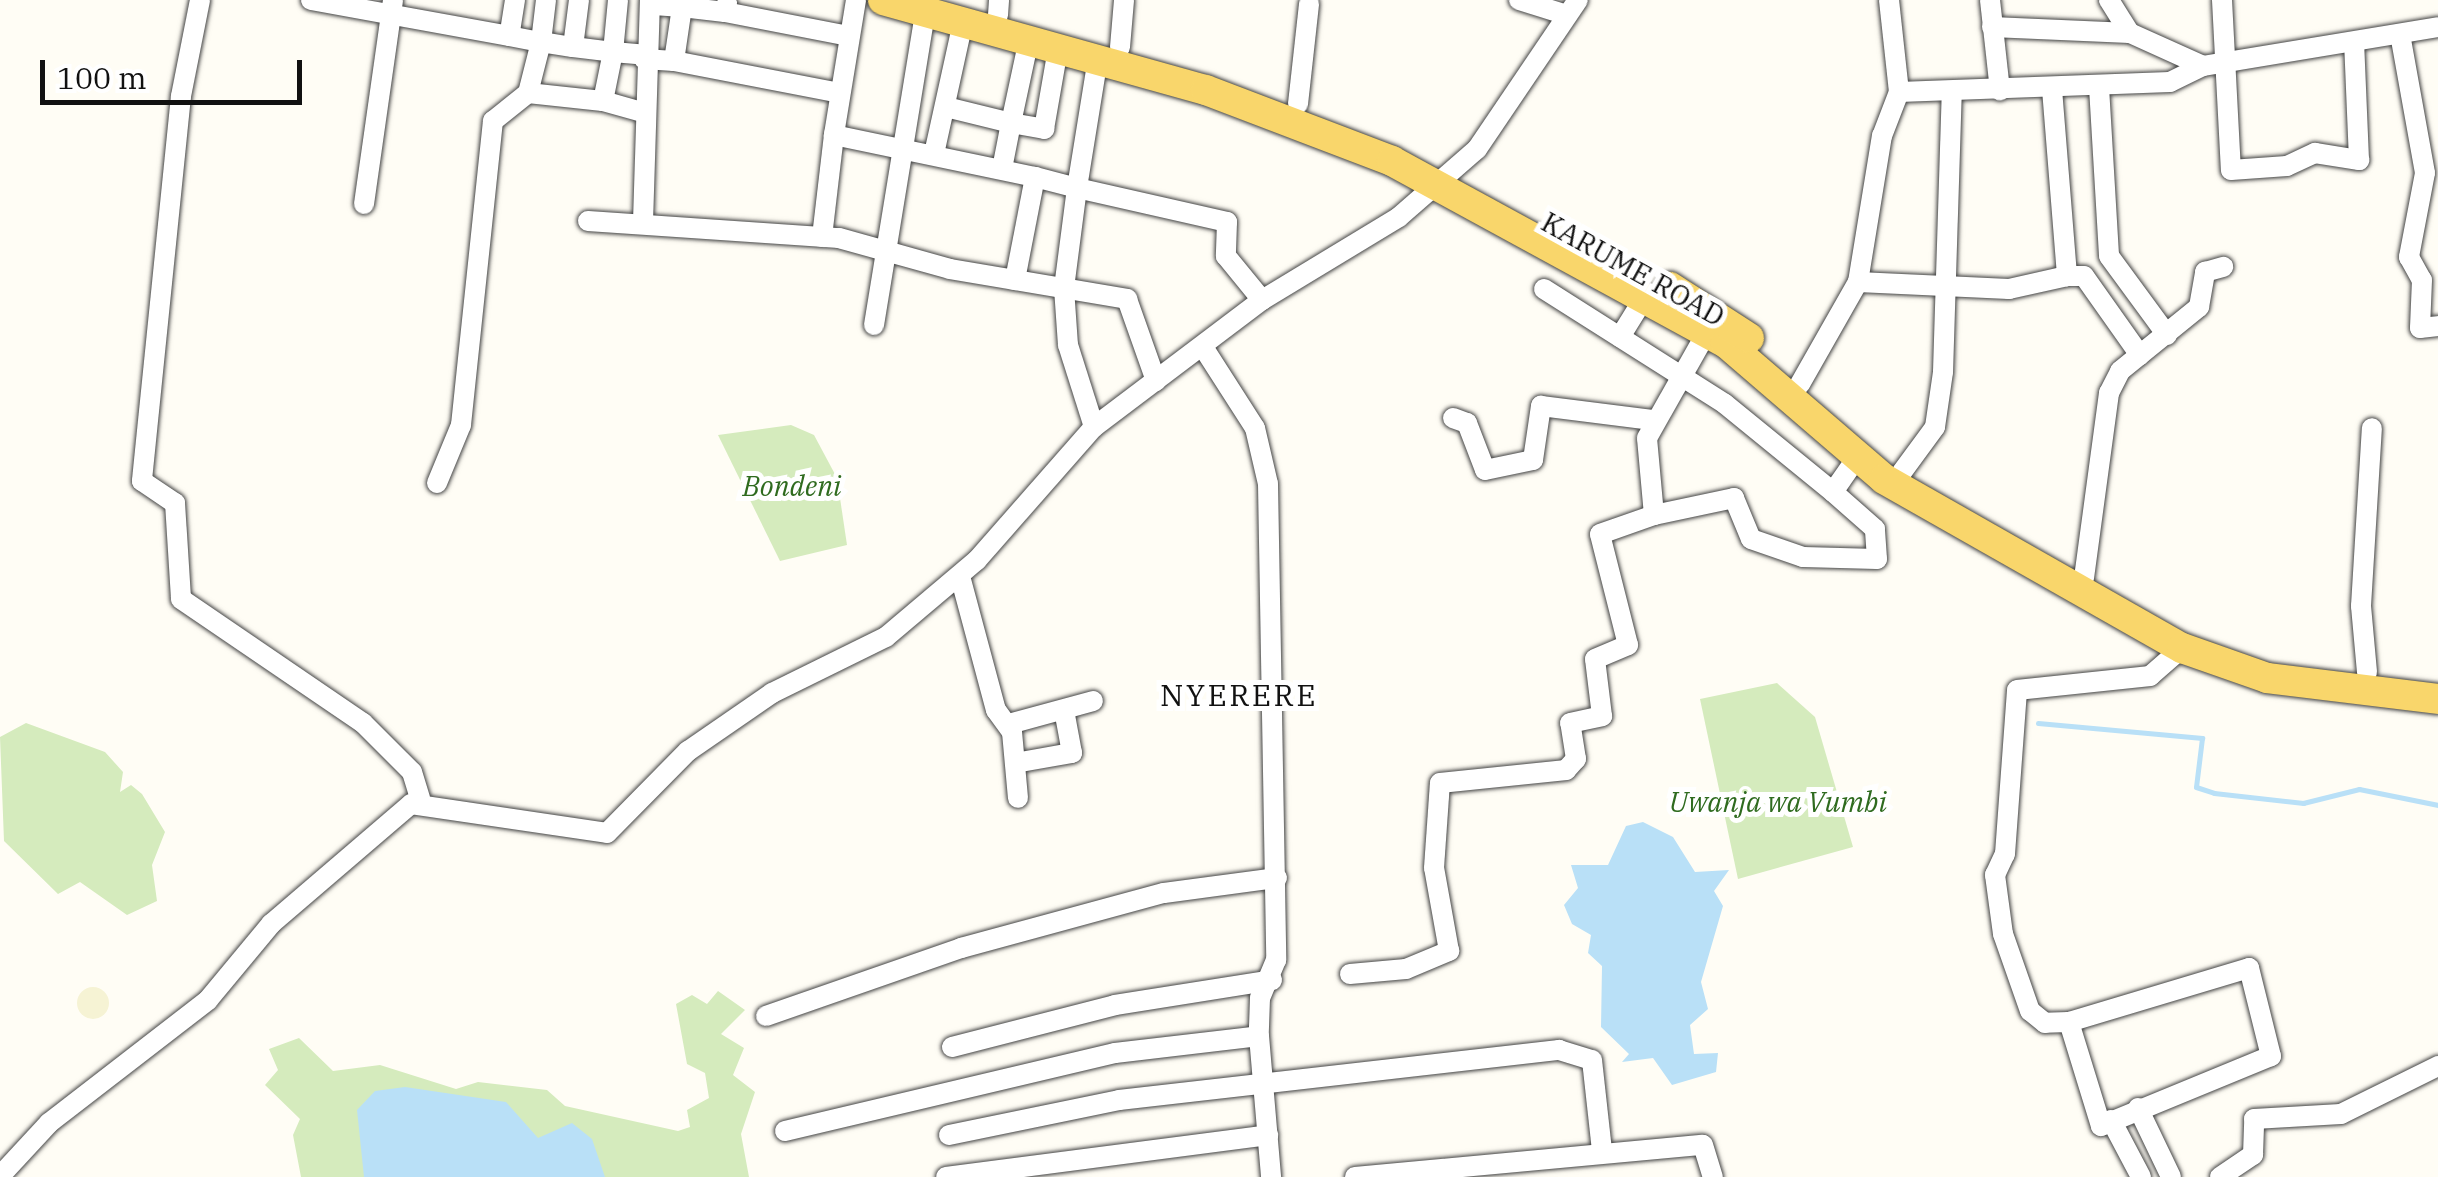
<!DOCTYPE html>
<html>
<head>
<meta charset="utf-8">
<style>
	body { margin:0 }
	#map { position:relative; width:2438px; height:1177px; overflow:hidden; background:#fffdf5; font-family:"IBM Plex Serif",serif }
	div>[style] { position:absolute }
	[style*='--x'] { left:calc(var(--x)*1px); top:calc(var(--y)*1px); width:calc(var(--w)*1px); rotate:calc(var(--a)*1deg) }
	.farmland>* { inset:0; background:#f6f3d4 }
	.round { border-radius:50% }
	.green>* { inset:0; background:#d5ebbd }
	.water>* { inset:0; background:#b9e0f7 }
	.stream>* { height:5px; margin:-2.5px; padding:0 2.5px; transform-origin:2.5px; border-radius:2.5px; background:#b9e0f7 }
	.roads { filter:drop-shadow(0 0 2px #444) drop-shadow(0 0 2px #444) }
	.street>* { height:20px; margin:-10px; padding:0 10px; transform-origin:10px; border-radius:10px; background:#fff }
	.primary>* { height:30px; margin:-15px; padding:0 15px; transform-origin:15px; border-radius:15px; background:#f9d66b }
	span { translate:-50% -50%; white-space:nowrap; text-align:center; line-height:1.15; -webkit-text-stroke:10px #fff; paint-order:stroke }
	.street-label { font-size:28px; color:#111 }
	.park-label { font-size:28px; color:#2f6b1f; font-style:italic }
	.neighbourhood-label { font-size:30px; color:#111; letter-spacing:2.5px }
	.scale { position:absolute; left:40px; top:60px; width:262px; height:45px; box-sizing:border-box; border:5px solid #111; border-top:0; padding-left:12px; font-size:30px; line-height:35px; white-space:nowrap; color:#111; -webkit-text-stroke:8px #fff; paint-order:stroke }
</style>
</head>
<body>
<div id="map">
	<div class="farmland">
		<div class="round" style="left:77px;top:987px;width:32px;height:32px"></div>
	</div>
	<div class="green">
		<div style="clip-path:polygon(791px 425px,814px 435px,837px 478px,847px 545px,780px 561px,718px 435px)"></div>
		<div style="clip-path:polygon(1777px 683px,1815px 717px,1853px 847px,1738px 879px,1700px 699px)"></div>
		<div style="clip-path:polygon(26px 723px,105px 752px,123px 772px,120px 792px,131px 785px,142px 794px,165px 832px,152px 865px,157px 901px,127px 915px,80px 882px,58px 894px,4px 841px,0 737px)"></div>
		<div style="clip-path:polygon(718px 991px,745px 1010px,721px 1034px,744px 1048px,733px 1075px,755px 1092px,741px 1134px,749px 1177px,301px 1177px,293px 1135px,300px 1119px,265px 1085px,278px 1070px,269px 1049px,299px 1038px,333px 1071px,380px 1065px,456px 1089px,478px 1082px,547px 1090px,565px 1106px,678px 1131px,690px 1127px,687px 1110px,709px 1098px,705px 1073px,687px 1064px,676px 1004px,692px 995px,707px 1004px)"></div>
	</div>
	<div class="water">
		<div style="clip-path:polygon(1643px 822px,1673px 837px,1695px 872px,1729px 870px,1714px 891px,1723px 906px,1701px 982px,1708px 1009px,1690px 1025px,1694px 1054px,1718px 1053px,1716px 1072px,1672px 1085px,1653px 1058px,1622px 1062px,1629px 1054px,1601px 1027px,1602px 966px,1588px 953px,1591px 935px,1572px 924px,1564px 905px,1578px 888px,1571px 865px,1608px 865px,1626px 826px)"></div>
		<div style="clip-path:polygon(405px 1087px,506px 1102px,538px 1138px,572px 1123px,592px 1139px,605px 1177px,364px 1177px,357px 1110px,375px 1091px)"></div>
	</div>
	<div class="stream">
		<div style="--x:2038;--y:723;--w:165;--a:5.2"></div>
		<div style="--x:2202;--y:738;--w:49;--a:97"></div>
		<div style="--x:2196;--y:787;--w:19;--a:18"></div>
		<div style="--x:2214;--y:793;--w:90;--a:6.4"></div>
		<div style="--x:2303;--y:803;--w:58;--a:-14"></div>
		<div style="--x:2359;--y:789;--w:81;--a:11.4"></div>
	</div>
	<div class="roads">
		<div class="street">
			<div style="--x:200;--y:0;--w:98;--a:101.2"></div>
			<div style="--x:181;--y:96;--w:387;--a:95.8"></div>
			<div style="--x:142;--y:481;--w:40;--a:34"></div>
			<div style="--x:175;--y:503;--w:96;--a:86.4"></div>
			<div style="--x:181;--y:599;--w:220;--a:34.3"></div>
			<div style="--x:363;--y:723;--w:69;--a:45"></div>
			<div style="--x:412;--y:772;--w:28;--a:73"></div>
			<div style="--x:311;--y:0;--w:201;--a:10.3"></div>
			<div style="--x:515;--y:0;--w:36;--a:99"></div>
			<div style="--x:509;--y:36;--w:33;--a:11"></div>
			<div style="--x:541;--y:42;--w:53;--a:104.3"></div>
			<div style="--x:528;--y:93;--w:75;--a:6.1"></div>
			<div style="--x:546;--y:0;--w:42;--a:96.8"></div>
			<div style="--x:541;--y:42;--w:32;--a:9"></div>
			<div style="--x:579;--y:0;--w:47;--a:97.3"></div>
			<div style="--x:573;--y:47;--w:40;--a:7.1"></div>
			<div style="--x:613;--y:52;--w:52;--a:-84.5"></div>
			<div style="--x:856;--y:0;--w:137;--a:99.3"></div>
			<div style="--x:834;--y:135;--w:205;--a:11.8"></div>
			<div style="--x:1035;--y:177;--w:105;--a:101"></div>
			<div style="--x:1519;--y:0;--w:47;--a:17.3"></div>
			<div style="--x:1889;--y:0;--w:93;--a:83.8"></div>
			<div style="--x:1899;--y:92;--w:271;--a:-2.1"></div>
			<div style="--x:2170;--y:82;--w:37;--a:-26"></div>
			<div style="--x:2203;--y:66;--w:238;--a:-9.4"></div>
			<div style="--x:1990;--y:0;--w:91;--a:83.7"></div>
			<div style="--x:2109;--y:0;--w:39;--a:58"></div>
			<div style="--x:2130;--y:33;--w:80;--a:24.3"></div>
			<div style="--x:2222;--y:0;--w:170;--a:87"></div>
			<div style="--x:2231;--y:170;--w:56;--a:-4.1"></div>
			<div style="--x:2287;--y:166;--w:31;--a:-25"></div>
			<div style="--x:2315;--y:153;--w:45;--a:9"></div>
			<div style="--x:2359;--y:160;--w:118;--a:-92.4"></div>
			<div style="--x:682;--y:7;--w:43;--a:6.6"></div>
			<div style="--x:725;--y:12;--w:9;--a:-77"></div>
			<div style="--x:725;--y:12;--w:126;--a:11"></div>
			<div style="--x:998;--y:15;--w:15;--a:-86"></div>
			<div style="--x:1992;--y:27;--w:138;--a:2.5"></div>
			<div style="--x:2400;--y:34;--w:141;--a:79.8"></div>
			<div style="--x:2425;--y:173;--w:86;--a:100.8"></div>
			<div style="--x:2409;--y:257;--w:26;--a:61"></div>
			<div style="--x:2422;--y:280;--w:48;--a:92.4"></div>
			<div style="--x:2420;--y:328;--w:18;--a:-6"></div>
			<div style="--x:1029;--y:39;--w:86;--a:102.1"></div>
			<div style="--x:1011;--y:123;--w:34;--a:10"></div>
			<div style="--x:1044;--y:129;--w:81;--a:-80.1"></div>
			<div style="--x:1120;--y:47;--w:47;--a:-85.1"></div>
			<div style="--x:1098;--y:58;--w:132;--a:99.2"></div>
			<div style="--x:1077;--y:188;--w:154;--a:12.8"></div>
			<div style="--x:1227;--y:222;--w:34;--a:92"></div>
			<div style="--x:1226;--y:256;--w:57;--a:50.7"></div>
			<div style="--x:644;--y:59;--w:30;--a:4"></div>
			<div style="--x:674;--y:61;--w:55;--a:-81.6"></div>
			<div style="--x:682;--y:7;--w:32;--a:-176"></div>
			<div style="--x:674;--y:61;--w:169;--a:10.9"></div>
			<div style="--x:2099;--y:87;--w:169;--a:86.6"></div>
			<div style="--x:2109;--y:256;--w:98;--a:53.7"></div>
			<div style="--x:2052;--y:89;--w:188;--a:85.4"></div>
			<div style="--x:2067;--y:276;--w:17;--a:0"></div>
			<div style="--x:2084;--y:276;--w:97;--a:54.7"></div>
			<div style="--x:1298;--y:104;--w:101;--a:-83.7"></div>
			<div style="--x:946;--y:107;--w:67;--a:13.8"></div>
			<div style="--x:1011;--y:123;--w:47;--a:101.1"></div>
			<div style="--x:642;--y:112;--w:41;--a:-164.2"></div>
			<div style="--x:603;--y:101;--w:50;--a:-78.5"></div>
			<div style="--x:613;--y:52;--w:32;--a:5"></div>
			<div style="--x:934;--y:154;--w:135;--a:-77.6"></div>
			<div style="--x:1035;--y:177;--w:43;--a:14.7"></div>
			<div style="--x:1077;--y:188;--w:101;--a:97.4"></div>
			<div style="--x:1064;--y:288;--w:57;--a:86"></div>
			<div style="--x:1068;--y:345;--w:86;--a:72.4"></div>
			<div style="--x:364;--y:204;--w:206;--a:-81.9"></div>
			<div style="--x:588;--y:221;--w:252;--a:3.9"></div>
			<div style="--x:839;--y:238;--w:115;--a:15.6"></div>
			<div style="--x:950;--y:269;--w:180;--a:9.6"></div>
			<div style="--x:1127;--y:299;--w:87;--a:70.5"></div>
			<div style="--x:643;--y:222;--w:222;--a:-88.2"></div>
			<div style="--x:822;--y:237;--w:103;--a:-83.3"></div>
			<div style="--x:1858;--y:282;--w:151;--a:2.7"></div>
			<div style="--x:2009;--y:289;--w:59;--a:-12.6"></div>
			<div style="--x:1544;--y:289;--w:214;--a:32.4"></div>
			<div style="--x:1725;--y:404;--w:139;--a:39.2"></div>
			<div style="--x:1833;--y:492;--w:44;--a:-55.2"></div>
			<div style="--x:874;--y:325;--w:317;--a:-80.7"></div>
			<div style="--x:1620;--y:337;--w:49;--a:-58.2"></div>
			<div style="--x:1203;--y:347;--w:96;--a:57.3"></div>
			<div style="--x:1255;--y:428;--w:57;--a:76.9"></div>
			<div style="--x:1268;--y:484;--w:476;--a:89"></div>
			<div style="--x:1276;--y:960;--w:41;--a:112.8"></div>
			<div style="--x:1260;--y:998;--w:38;--a:92"></div>
			<div style="--x:1259;--y:1036;--w:142;--a:85.1"></div>
			<div style="--x:1800;--y:384;--w:117;--a:-60.4"></div>
			<div style="--x:1858;--y:282;--w:148;--a:-80.7"></div>
			<div style="--x:1882;--y:136;--w:47;--a:-68.9"></div>
			<div style="--x:1453;--y:418;--w:15;--a:20"></div>
			<div style="--x:1467;--y:423;--w:50;--a:69"></div>
			<div style="--x:1485;--y:470;--w:49;--a:-11.8"></div>
			<div style="--x:1533;--y:460;--w:55;--a:-81.6"></div>
			<div style="--x:1541;--y:406;--w:112;--a:7.2"></div>
			<div style="--x:1902;--y:472;--w:56;--a:-53.7"></div>
			<div style="--x:1935;--y:427;--w:56;--a:-81.7"></div>
			<div style="--x:1943;--y:372;--w:280;--a:-88.2"></div>
			<div style="--x:437;--y:483;--w:63;--a:-67.5"></div>
			<div style="--x:461;--y:425;--w:306;--a:-84"></div>
			<div style="--x:493;--y:121;--w:45;--a:-38.7"></div>
			<div style="--x:1654;--y:515;--w:82;--a:-12"></div>
			<div style="--x:1734;--y:498;--w:44;--a:67.5"></div>
			<div style="--x:1751;--y:539;--w:55;--a:19.1"></div>
			<div style="--x:1803;--y:557;--w:74;--a:1.5"></div>
			<div style="--x:1877;--y:559;--w:30;--a:-94"></div>
			<div style="--x:1875;--y:529;--w:56;--a:-138.6"></div>
			<div style="--x:960;--y:576;--w:139;--a:75"></div>
			<div style="--x:996;--y:710;--w:27;--a:54"></div>
			<div style="--x:1012;--y:732;--w:66;--a:84.8"></div>
			<div style="--x:2084;--y:578;--w:187;--a:-82.3"></div>
			<div style="--x:2109;--y:393;--w:25;--a:-63"></div>
			<div style="--x:2120;--y:371;--w:102;--a:-39"></div>
			<div style="--x:2199;--y:307;--w:36;--a:-80"></div>
			<div style="--x:2205;--y:272;--w:19;--a:-16"></div>
			<div style="--x:2367;--y:672;--w:66;--a:-95.2"></div>
			<div style="--x:2361;--y:606;--w:178;--a:-86.5"></div>
			<div style="--x:1009;--y:724;--w:87;--a:-15.3"></div>
			<div style="--x:1015;--y:763;--w:58;--a:-10"></div>
			<div style="--x:1072;--y:753;--w:44;--a:-100.5"></div>
			<div style="--x:1350;--y:974;--w:56;--a:-5.1"></div>
			<div style="--x:1406;--y:969;--w:47;--a:-22.7"></div>
			<div style="--x:1449;--y:951;--w:84;--a:-100.2"></div>
			<div style="--x:1434;--y:868;--w:85;--a:-86"></div>
			<div style="--x:1440;--y:783;--w:127;--a:-5.9"></div>
			<div style="--x:1566;--y:770;--w:15;--a:-48"></div>
			<div style="--x:1576;--y:759;--w:36;--a:-99"></div>
			<div style="--x:1570;--y:723;--w:33;--a:-12"></div>
			<div style="--x:1602;--y:716;--w:57;--a:-97"></div>
			<div style="--x:1595;--y:659;--w:36;--a:-23"></div>
			<div style="--x:1628;--y:645;--w:114;--a:-104.2"></div>
			<div style="--x:1600;--y:534;--w:57;--a:-19.4"></div>
			<div style="--x:1654;--y:515;--w:77;--a:-95.2"></div>
			<div style="--x:1647;--y:438;--w:122;--a:-60.5"></div>
			<div style="--x:766;--y:1016;--w:207;--a:-19.2"></div>
			<div style="--x:961;--y:948;--w:210;--a:-15.2"></div>
			<div style="--x:1164;--y:893;--w:114;--a:-7.6"></div>
			<div style="--x:2069;--y:1022;--w:188;--a:-16.7"></div>
			<div style="--x:2249;--y:968;--w:91;--a:76"></div>
			<div style="--x:2271;--y:1056;--w:184;--a:157.6"></div>
			<div style="--x:2101;--y:1126;--w:109;--a:-107.1"></div>
			<div style="--x:2069;--y:1022;--w:24;--a:178"></div>
			<div style="--x:2045;--y:1023;--w:19;--a:-141"></div>
			<div style="--x:2030;--y:1011;--w:82;--a:-109.3"></div>
			<div style="--x:2003;--y:934;--w:60;--a:-97.7"></div>
			<div style="--x:1995;--y:875;--w:23;--a:-65"></div>
			<div style="--x:2005;--y:854;--w:164;--a:-85.8"></div>
			<div style="--x:2017;--y:690;--w:134;--a:-6"></div>
			<div style="--x:2150;--y:676;--w:43;--a:-41.2"></div>
			<div style="--x:952;--y:1047;--w:168;--a:-14.4"></div>
			<div style="--x:1115;--y:1005;--w:159;--a:-9"></div>
			<div style="--x:2138;--y:1108;--w:76;--a:64.4"></div>
			<div style="--x:2111;--y:1120;--w:64;--a:62.2"></div>
			<div style="--x:785;--y:1131;--w:339;--a:-13.3"></div>
			<div style="--x:1115;--y:1053;--w:145;--a:-6.7"></div>
			<div style="--x:949;--y:1135;--w:174;--a:-11.6"></div>
			<div style="--x:1119;--y:1100;--w:443;--a:-6.5"></div>
			<div style="--x:1559;--y:1050;--w:34;--a:17"></div>
			<div style="--x:1592;--y:1060;--w:91;--a:83.7"></div>
			<div style="--x:0;--y:1176;--w:72;--a:-47.2"></div>
			<div style="--x:49;--y:1123;--w:201;--a:-37.7"></div>
			<div style="--x:208;--y:1000;--w:99;--a:-50.3"></div>
			<div style="--x:271;--y:924;--w:184;--a:-40.6"></div>
			<div style="--x:411;--y:804;--w:198;--a:8.4"></div>
			<div style="--x:607;--y:833;--w:115;--a:-45.4"></div>
			<div style="--x:688;--y:751;--w:102;--a:-34.6"></div>
			<div style="--x:772;--y:693;--w:127;--a:-26.2"></div>
			<div style="--x:886;--y:637;--w:119;--a:-40.2"></div>
			<div style="--x:977;--y:560;--w:177;--a:-48.7"></div>
			<div style="--x:1094;--y:427;--w:211;--a:-37.1"></div>
			<div style="--x:1262;--y:300;--w:160;--a:-31.2"></div>
			<div style="--x:1399;--y:217;--w:103;--a:-41.1"></div>
			<div style="--x:1477;--y:149;--w:180;--a:-55.9"></div>
			<div style="--x:946;--y:1177;--w:325;--a:-7.4"></div>
			<div style="--x:1355;--y:1177;--w:349;--a:-5.3"></div>
			<div style="--x:1703;--y:1145;--w:34;--a:73"></div>
			<div style="--x:2220;--y:1177;--w:40;--a:-34"></div>
			<div style="--x:2253;--y:1155;--w:36;--a:-88"></div>
			<div style="--x:2254;--y:1119;--w:87;--a:-3.3"></div>
			<div style="--x:2341;--y:1114;--w:108;--a:-26.3"></div>
		</div>
		<div class="primary">
			<div style="--x:883;--y:0;--w:335;--a:15.6"></div>
			<div style="--x:1206;--y:90;--w:199;--a:20.9"></div>
			<div style="--x:1392;--y:161;--w:380;--a:28.6"></div>
			<div style="--x:1726;--y:343;--w:208;--a:40.7"></div>
			<div style="--x:1884;--y:479;--w:343;--a:29.6"></div>
			<div style="--x:2182;--y:648;--w:90;--a:19.4"></div>
			<div style="--x:2267;--y:678;--w:172;--a:7"></div>
			<div style="--x:1670;--y:287;--w:94;--a:32.8"></div>
		</div>
	</div>
	<div class="street-label">
		<span style="left:1633px;top:269px;rotate:29deg">KARUME ROAD</span>
	</div>
	<div class="park-label">
		<span style="left:792px;top:486px">Bondeni</span>
		<span style="left:1778px;top:802px">Uwanja wa Vumbi</span>
	</div>
	<div class="neighbourhood-label">
		<span style="left:1239px;top:695px">NYERERE</span>
	</div>
	<div class="scale">100 m</div>
</div>
</body>
</html>
